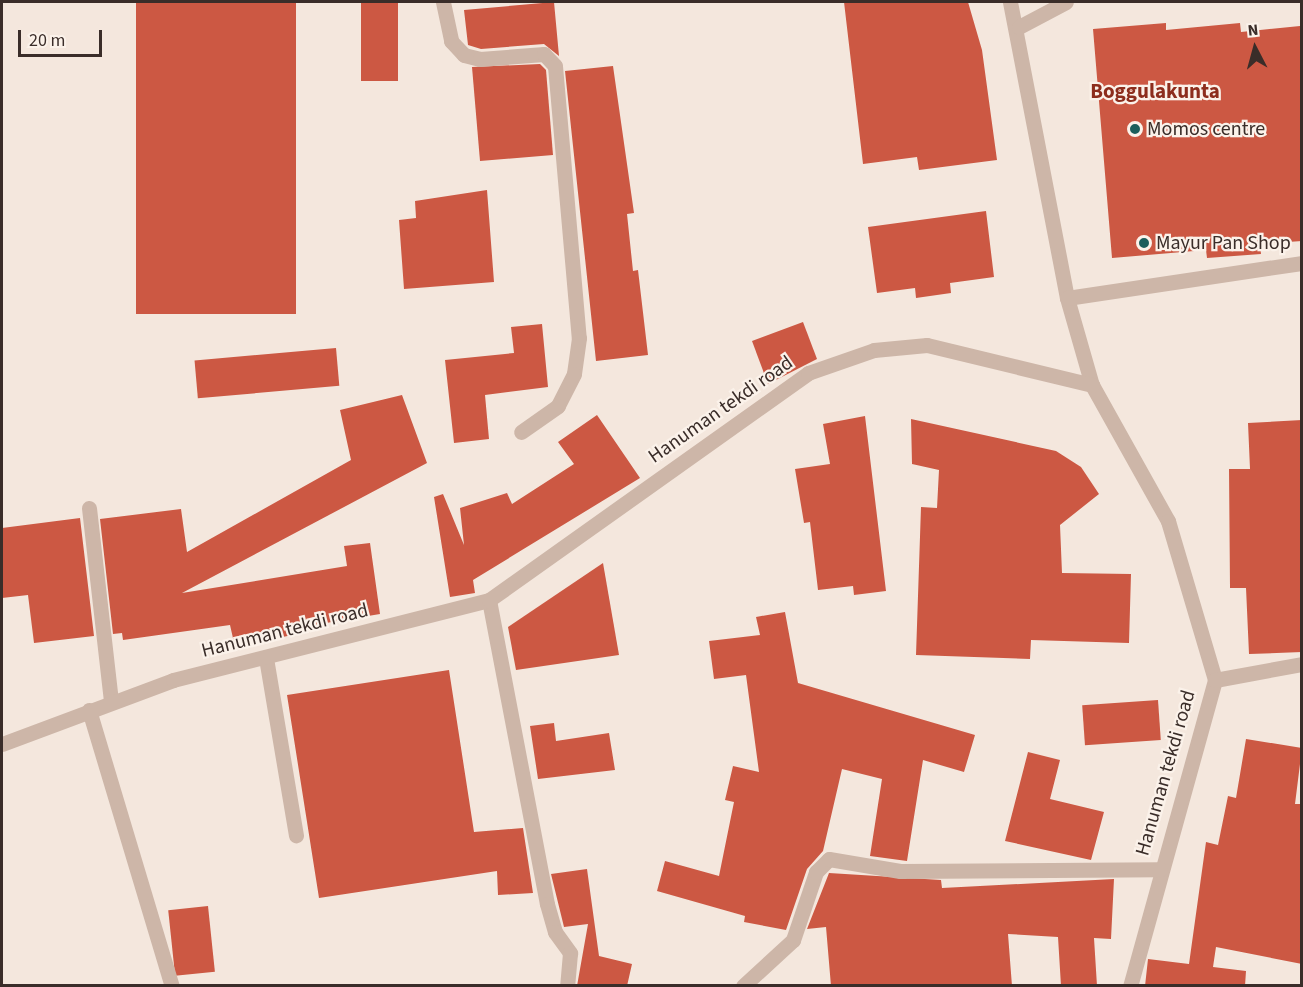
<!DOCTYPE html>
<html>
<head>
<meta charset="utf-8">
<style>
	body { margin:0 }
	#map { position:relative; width:1303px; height:987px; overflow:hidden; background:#f4e7dd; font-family:"Source Sans 3",sans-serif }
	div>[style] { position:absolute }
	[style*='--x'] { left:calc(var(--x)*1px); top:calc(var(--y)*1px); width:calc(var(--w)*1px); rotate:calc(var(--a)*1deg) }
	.building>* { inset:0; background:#cc5843; transform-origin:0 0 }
	.minor>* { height:15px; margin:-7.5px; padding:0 7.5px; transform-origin:7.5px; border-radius:7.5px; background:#cdb6a8 }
	.dots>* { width:16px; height:16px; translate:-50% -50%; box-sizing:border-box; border:3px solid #fbf2ea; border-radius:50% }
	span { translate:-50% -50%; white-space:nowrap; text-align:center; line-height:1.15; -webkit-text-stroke:4.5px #fbf2ea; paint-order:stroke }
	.poi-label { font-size:20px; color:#3a2d29 }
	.left { translate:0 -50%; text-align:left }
	.street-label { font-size:20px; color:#3a2d29 }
	.neighbourhood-label { font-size:21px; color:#8d2d1d; font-weight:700 }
	.frame { position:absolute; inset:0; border:3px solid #3a2d29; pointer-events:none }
	.north { position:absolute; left:1225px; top:18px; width:60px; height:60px; -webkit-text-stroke:4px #fbf2ea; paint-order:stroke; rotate:354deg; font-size:16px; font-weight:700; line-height:24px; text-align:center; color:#3a2d29 }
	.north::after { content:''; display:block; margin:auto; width:21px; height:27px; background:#3a2d29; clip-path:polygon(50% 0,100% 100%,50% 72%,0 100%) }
	.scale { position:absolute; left:18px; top:30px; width:84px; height:27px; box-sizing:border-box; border:3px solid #3a2d29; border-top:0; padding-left:8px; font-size:18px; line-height:21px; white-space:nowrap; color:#3a2d29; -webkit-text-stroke:4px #fbf2ea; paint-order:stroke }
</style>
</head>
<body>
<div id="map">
	<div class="building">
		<div style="left:136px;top:2px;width:160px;height:312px"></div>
		<div style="left:361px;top:2px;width:37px;height:79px"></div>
		<div style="clip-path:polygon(554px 2px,559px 56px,544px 44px,481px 49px,468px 45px,464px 10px)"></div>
		<div style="clip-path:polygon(844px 2px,968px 2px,982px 50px,997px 160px,919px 170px,917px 157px,863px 164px)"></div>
		<div style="clip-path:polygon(1166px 23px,1166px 30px,1240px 23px,1241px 32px,1300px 26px,1302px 241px,1260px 244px,1261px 254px,1207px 258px,1206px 250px,1112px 258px,1093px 29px)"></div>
		<div style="clip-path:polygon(540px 64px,546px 70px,553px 155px,480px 161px,472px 67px)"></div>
		<div style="clip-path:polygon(613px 66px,634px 213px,627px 214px,633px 271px,638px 270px,648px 355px,596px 361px,565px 71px)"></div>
		<div style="clip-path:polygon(487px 190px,494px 282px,404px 289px,399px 220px,416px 218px,415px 201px)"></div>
		<div style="clip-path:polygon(986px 211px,994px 277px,950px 283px,951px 293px,916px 298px,915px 288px,877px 293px,868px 227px)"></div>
		<div style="clip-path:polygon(803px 322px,817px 359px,768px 384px,752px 341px)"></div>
		<div style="clip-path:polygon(542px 324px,548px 387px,485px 395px,489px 439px,454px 443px,445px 360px,514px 353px,511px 327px)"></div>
		<div style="left:336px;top:348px;width:38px;height:142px;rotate:85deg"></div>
		<div style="clip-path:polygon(402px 395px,427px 463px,182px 593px,347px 566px,344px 546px,370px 543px,380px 614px,296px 628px,297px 634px,235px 647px,230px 625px,123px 640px,122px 633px,113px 634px,100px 519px,181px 509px,187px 552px,351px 460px,340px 410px)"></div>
		<div style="clip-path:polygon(597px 415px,640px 478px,473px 580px,475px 593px,450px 597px,434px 497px,443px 494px,464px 545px,460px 508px,507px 493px,512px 504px,574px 464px,558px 442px)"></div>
		<div style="clip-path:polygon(865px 416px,886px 591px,854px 595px,853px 586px,818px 590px,810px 522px,804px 523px,795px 469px,830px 464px,823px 424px)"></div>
		<div style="clip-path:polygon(911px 419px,1056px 451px,1081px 467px,1099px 494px,1060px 525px,1062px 573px,1131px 574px,1129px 643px,1031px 640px,1030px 659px,916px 655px,921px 507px,937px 508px,939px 470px,912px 464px)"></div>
		<div style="clip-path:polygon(1302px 420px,1302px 652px,1249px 654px,1246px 588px,1230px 588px,1229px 469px,1250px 469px,1248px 423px)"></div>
		<div style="clip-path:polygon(80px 518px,94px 636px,34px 643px,28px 595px,2px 598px,2px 528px)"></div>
		<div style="clip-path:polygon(603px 563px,619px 655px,516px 670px,508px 627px)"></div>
		<div style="clip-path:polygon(785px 612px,798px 683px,975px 735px,964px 772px,923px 760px,907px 861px,870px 856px,882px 779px,842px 769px,823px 851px,807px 869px,786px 930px,744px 922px,745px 916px,657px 891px,665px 861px,719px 876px,734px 802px,725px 800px,733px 766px,759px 772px,746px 675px,714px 679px,709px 641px,760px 635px,756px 617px)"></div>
		<div style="clip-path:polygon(449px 670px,474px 832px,523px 828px,533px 893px,498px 895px,497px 871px,319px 898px,287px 695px)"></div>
		<div style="left:1158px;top:700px;width:40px;height:76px;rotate:86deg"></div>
		<div style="clip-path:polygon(554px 723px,556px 741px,609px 733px,615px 770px,538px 779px,530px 726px)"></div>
		<div style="clip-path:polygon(1246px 739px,1302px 748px,1295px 804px,1302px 804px,1302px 964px,1216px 947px,1213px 967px,1246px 971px,1245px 986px,1145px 986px,1148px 959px,1189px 964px,1206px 842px,1218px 845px,1228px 796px,1236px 798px)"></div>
		<div style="clip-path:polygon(1028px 752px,1060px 760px,1050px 799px,1104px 812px,1091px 860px,1005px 841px)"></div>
		<div style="clip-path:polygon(587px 869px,599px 956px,632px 964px,627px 986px,577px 986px,588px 924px,564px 927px,551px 874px)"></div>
		<div style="clip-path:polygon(829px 873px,941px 880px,942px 888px,1114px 879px,1111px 939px,1094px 938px,1097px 986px,1061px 986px,1058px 937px,1008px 934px,1012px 986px,831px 986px,826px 927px,807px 929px)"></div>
		<div style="left:208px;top:906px;width:66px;height:40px;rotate:84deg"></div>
	</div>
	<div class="minor">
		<div style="--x:443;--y:2;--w:40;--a:78"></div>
		<div style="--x:451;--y:41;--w:19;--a:47"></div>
		<div style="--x:464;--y:55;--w:16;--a:14"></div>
		<div style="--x:480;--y:59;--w:64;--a:-4.5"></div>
		<div style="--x:544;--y:54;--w:16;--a:47"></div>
		<div style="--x:555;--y:66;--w:273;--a:85"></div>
		<div style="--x:579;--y:338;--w:36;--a:98"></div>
		<div style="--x:574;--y:374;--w:36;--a:117"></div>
		<div style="--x:558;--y:406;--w:45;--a:144.9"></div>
		<div style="--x:1010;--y:2;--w:301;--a:79.1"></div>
		<div style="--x:1067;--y:298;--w:91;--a:74"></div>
		<div style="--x:1092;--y:385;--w:156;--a:60.8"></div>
		<div style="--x:1168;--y:521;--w:166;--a:73.5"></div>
		<div style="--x:1215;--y:680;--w:318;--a:105.5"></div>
		<div style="--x:1019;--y:27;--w:53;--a:-28"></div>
		<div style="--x:1067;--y:298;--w:238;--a:-8.5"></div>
		<div style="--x:89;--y:508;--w:195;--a:83.5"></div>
		<div style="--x:489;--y:600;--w:309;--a:79.2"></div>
		<div style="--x:547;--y:904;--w:29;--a:74"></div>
		<div style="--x:555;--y:932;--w:26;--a:54"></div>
		<div style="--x:570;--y:953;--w:33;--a:95"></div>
		<div style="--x:266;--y:658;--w:180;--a:80.4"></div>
		<div style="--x:1215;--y:680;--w:88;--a:-10.4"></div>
		<div style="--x:89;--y:710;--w:288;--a:73.3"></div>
		<div style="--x:2;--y:744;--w:183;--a:-20.5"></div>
		<div style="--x:173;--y:680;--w:326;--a:-14.2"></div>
		<div style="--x:489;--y:600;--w:392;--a:-35.4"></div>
		<div style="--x:808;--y:373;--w:70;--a:-19.2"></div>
		<div style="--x:874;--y:350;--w:53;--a:-5.4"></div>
		<div style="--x:927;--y:345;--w:170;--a:13.6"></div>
		<div style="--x:743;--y:986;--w:68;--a:-42.6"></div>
		<div style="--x:793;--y:940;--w:72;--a:-71.3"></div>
		<div style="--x:816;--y:872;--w:18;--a:-45"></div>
		<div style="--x:829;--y:859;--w:72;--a:9.6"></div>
		<div style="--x:900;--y:871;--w:260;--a:-0.4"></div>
	</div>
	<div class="dots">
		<div style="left:1135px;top:129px;background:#1c5e5c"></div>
		<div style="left:1144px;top:243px;background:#1c5e5c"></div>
	</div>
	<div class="poi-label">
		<span class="left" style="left:1147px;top:129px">Momos centre</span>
		<span class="left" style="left:1156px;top:243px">Mayur Pan Shop</span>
	</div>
	<div class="street-label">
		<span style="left:721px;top:410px;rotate:-35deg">Hanuman tekdi road</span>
		<span style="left:285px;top:631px;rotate:-14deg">Hanuman tekdi road</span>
		<span style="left:1166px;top:773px;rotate:-74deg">Hanuman tekdi road</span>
	</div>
	<div class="neighbourhood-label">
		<span style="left:1155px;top:91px">Boggulakunta</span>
	</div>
	<div class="frame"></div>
	<div class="north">N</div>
	<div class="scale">20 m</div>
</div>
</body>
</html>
